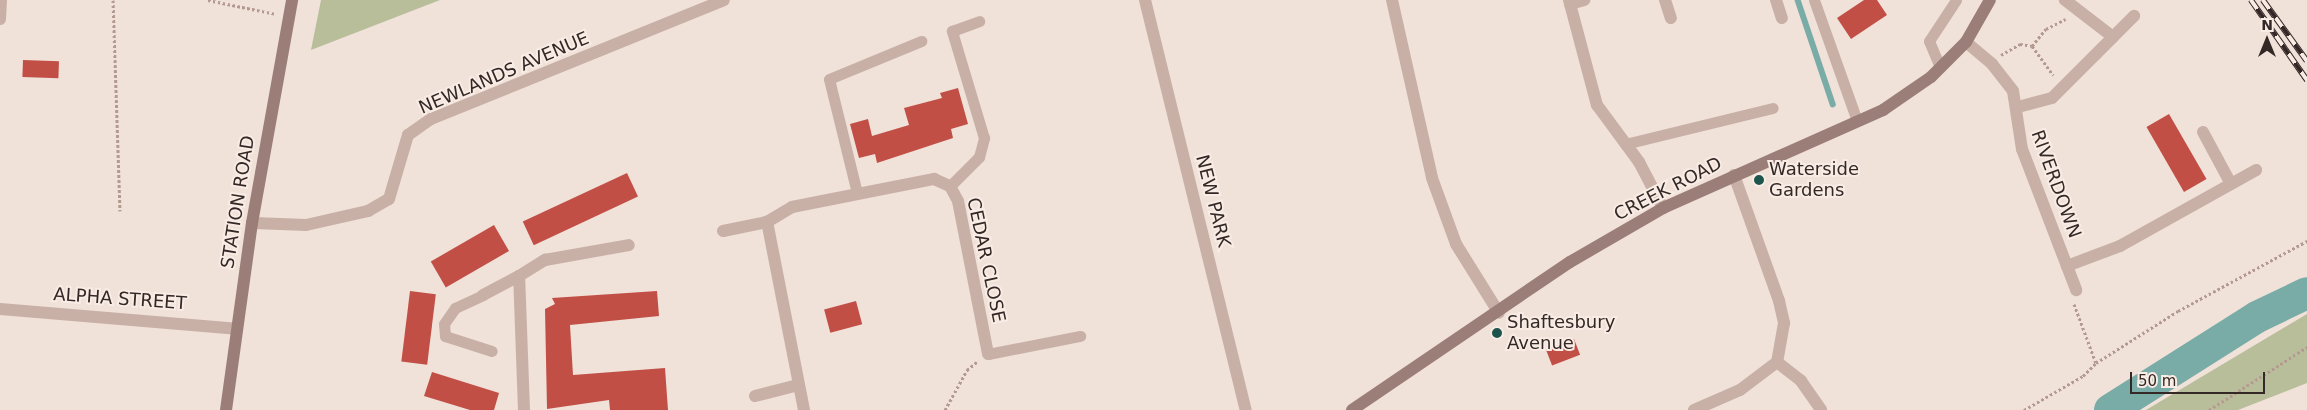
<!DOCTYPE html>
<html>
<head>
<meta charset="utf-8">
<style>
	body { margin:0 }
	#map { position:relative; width:2307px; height:410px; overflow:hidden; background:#f0e1d9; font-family:"DejaVu Sans",sans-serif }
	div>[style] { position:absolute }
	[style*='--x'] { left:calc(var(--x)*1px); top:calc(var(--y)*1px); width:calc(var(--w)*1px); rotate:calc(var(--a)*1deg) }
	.green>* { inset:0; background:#b8be9a }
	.stream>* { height:5.5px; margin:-2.75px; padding:0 2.75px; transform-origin:2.75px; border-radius:2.75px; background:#79aca6 }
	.river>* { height:32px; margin:-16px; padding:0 16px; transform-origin:16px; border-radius:16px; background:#79aca6 }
	.building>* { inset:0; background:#c24f46; transform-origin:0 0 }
	.path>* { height:3px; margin-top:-1.5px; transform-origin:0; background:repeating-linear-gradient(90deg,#b39990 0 2.5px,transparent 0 5px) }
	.lane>* { height:11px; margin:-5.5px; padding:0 5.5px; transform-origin:5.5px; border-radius:5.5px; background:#c8b0a6 }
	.street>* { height:12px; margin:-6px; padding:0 6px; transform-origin:6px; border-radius:6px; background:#c8b0a6 }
	.secondary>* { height:12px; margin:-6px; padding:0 6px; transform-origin:6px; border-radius:6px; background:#9b7e77 }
	.rail>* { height:5.5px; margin-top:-2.75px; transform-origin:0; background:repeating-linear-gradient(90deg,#f8ece5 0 11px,#342826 0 22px); box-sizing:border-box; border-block:1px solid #342826 }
	.dots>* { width:14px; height:14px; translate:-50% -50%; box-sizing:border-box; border:2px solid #f8ece5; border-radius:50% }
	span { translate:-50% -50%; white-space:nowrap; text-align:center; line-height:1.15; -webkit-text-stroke:4px #f8ece5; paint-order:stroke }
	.street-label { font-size:18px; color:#342826 }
	.poi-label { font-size:18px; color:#342826 }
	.left { translate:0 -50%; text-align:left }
	.north { position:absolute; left:2242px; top:15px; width:50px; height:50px; -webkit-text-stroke:4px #f8ece5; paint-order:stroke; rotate:0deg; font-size:14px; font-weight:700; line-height:20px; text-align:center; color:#342826 }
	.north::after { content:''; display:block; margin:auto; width:18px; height:22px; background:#342826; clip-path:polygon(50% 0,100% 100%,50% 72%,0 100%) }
	.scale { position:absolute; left:2130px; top:372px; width:135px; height:22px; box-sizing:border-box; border:2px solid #342826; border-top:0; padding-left:6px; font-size:15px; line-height:18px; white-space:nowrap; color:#342826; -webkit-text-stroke:4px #f8ece5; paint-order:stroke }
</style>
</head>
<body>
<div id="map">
	<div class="green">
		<div style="clip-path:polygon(321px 0,440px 0,311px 50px)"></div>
		<div style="clip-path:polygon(2307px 314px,2307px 383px,2238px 410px,2146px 410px)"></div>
	</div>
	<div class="stream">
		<div style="--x:1798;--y:0;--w:110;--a:71.4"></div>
	</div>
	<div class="river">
		<div style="--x:2110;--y:410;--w:174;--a:-32.3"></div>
		<div style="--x:2257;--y:317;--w:55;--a:-25.6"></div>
	</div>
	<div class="building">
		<div style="clip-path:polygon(1864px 0,1877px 0,1887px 15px,1851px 39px,1837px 18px)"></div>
		<div style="left:23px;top:60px;width:36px;height:17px;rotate:2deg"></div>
		<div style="clip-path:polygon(958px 88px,968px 124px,951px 129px,953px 138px,877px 163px,875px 154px,859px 158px,850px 124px,868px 119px,872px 136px,909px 125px,904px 108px,942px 98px,940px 93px)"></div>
		<div style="left:2169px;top:114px;width:75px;height:26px;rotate:60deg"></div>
		<div style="left:627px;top:173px;width:26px;height:115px;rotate:65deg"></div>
		<div style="left:494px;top:225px;width:30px;height:73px;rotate:60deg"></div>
		<div style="left:410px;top:291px;width:26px;height:71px;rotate:7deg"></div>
		<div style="clip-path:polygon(657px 291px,659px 316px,570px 325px,573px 375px,665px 368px,668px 410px,610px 410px,609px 400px,547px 409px,545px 309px,555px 304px,552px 298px)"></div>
		<div style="left:856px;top:301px;width:24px;height:33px;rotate:75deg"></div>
		<div style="left:1574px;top:339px;width:17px;height:30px;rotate:69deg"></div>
		<div style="clip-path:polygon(432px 372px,499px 393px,494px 410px,470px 410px,424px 396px)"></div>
	</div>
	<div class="path">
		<div style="--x:113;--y:0;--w:211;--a:88.1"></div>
		<div style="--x:208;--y:0;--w:69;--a:11.6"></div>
		<div style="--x:2032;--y:46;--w:36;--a:54"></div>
		<div style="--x:2001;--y:55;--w:22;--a:-30"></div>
		<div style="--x:2020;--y:44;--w:12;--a:9"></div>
		<div style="--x:2032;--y:46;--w:22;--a:-51"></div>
		<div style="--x:2046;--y:29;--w:22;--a:-27"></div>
		<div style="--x:2074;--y:304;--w:63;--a:69.6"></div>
		<div style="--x:945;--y:410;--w:46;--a:-61.2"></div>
		<div style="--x:967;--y:370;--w:14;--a:-39"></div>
		<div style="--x:2024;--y:410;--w:68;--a:-30"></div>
		<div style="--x:2083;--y:376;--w:18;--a:-45"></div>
		<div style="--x:2096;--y:363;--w:97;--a:-32.4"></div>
		<div style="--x:2178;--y:311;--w:147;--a:-28.5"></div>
		<div style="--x:2209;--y:410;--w:117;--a:-32.7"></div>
	</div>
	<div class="lane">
		<div style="--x:1814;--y:0;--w:128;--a:70.4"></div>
		<div style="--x:1940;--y:67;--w:28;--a:-113"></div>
		<div style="--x:1929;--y:41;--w:49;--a:-56.6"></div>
		<div style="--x:1625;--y:144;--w:152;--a:-13.7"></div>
		<div style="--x:950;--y:186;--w:41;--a:-45"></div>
		<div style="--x:979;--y:157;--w:20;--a:-75"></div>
		<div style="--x:984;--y:138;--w:112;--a:-106.7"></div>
		<div style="--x:952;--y:31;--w:29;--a:-20"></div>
		<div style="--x:857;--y:193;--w:117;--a:-103.8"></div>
		<div style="--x:829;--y:79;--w:100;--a:-22.4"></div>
		<div style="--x:483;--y:295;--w:31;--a:155"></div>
		<div style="--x:455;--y:308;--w:19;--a:125"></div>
		<div style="--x:444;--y:324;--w:12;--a:85"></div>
		<div style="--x:445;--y:336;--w:49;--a:17.7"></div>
		<div style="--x:988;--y:354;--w:94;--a:-11.1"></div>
	</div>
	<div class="street">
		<div style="--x:1145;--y:0;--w:422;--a:76.2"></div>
		<div style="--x:1392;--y:0;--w:182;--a:77.3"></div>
		<div style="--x:1432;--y:178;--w:70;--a:70"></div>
		<div style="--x:1456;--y:244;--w:81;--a:58.1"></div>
		<div style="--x:1569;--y:0;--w:109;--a:75.1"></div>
		<div style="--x:1597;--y:105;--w:71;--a:53.6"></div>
		<div style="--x:1639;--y:162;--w:52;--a:62.4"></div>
		<div style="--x:1665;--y:0;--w:19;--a:72"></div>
		<div style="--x:1776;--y:0;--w:19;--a:72"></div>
		<div style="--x:1570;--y:4;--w:15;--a:-16"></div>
		<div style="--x:0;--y:19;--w:19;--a:-87"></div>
		<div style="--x:2113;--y:37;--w:30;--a:-45"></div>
		<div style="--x:1966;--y:42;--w:34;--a:40"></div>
		<div style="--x:1992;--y:64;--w:34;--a:52"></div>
		<div style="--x:2013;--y:91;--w:59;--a:81.2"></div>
		<div style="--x:2022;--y:149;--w:125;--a:69"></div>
		<div style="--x:2067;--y:266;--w:57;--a:-20.7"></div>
		<div style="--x:2120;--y:246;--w:156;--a:-29.2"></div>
		<div style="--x:2018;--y:107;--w:35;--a:-15"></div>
		<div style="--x:2052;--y:98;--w:86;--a:-45"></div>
		<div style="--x:2113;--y:37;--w:61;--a:-142.4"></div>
		<div style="--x:2203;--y:132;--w:59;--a:61.7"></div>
		<div style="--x:1734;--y:175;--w:134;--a:70.3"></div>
		<div style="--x:1779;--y:301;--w:23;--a:77"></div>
		<div style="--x:1784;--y:323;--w:40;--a:100"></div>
		<div style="--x:1777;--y:362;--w:31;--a:38"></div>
		<div style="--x:1801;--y:381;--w:35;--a:55"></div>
		<div style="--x:252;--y:223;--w:54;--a:2.1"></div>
		<div style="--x:306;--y:225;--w:64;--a:-12.7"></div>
		<div style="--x:368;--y:211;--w:24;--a:-30"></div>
		<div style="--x:389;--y:199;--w:67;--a:-73.5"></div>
		<div style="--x:408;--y:135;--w:28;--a:-35"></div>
		<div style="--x:431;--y:119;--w:316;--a:-22.1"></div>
		<div style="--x:723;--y:231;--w:45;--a:-11.6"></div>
		<div style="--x:2067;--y:266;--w:26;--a:69"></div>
		<div style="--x:483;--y:295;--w:41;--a:-27.8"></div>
		<div style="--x:0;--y:309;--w:237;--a:4.8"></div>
		<div style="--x:755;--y:396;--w:44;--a:-14.3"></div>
		<div style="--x:524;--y:410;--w:134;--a:-92.1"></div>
		<div style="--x:519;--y:276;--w:31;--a:-32"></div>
		<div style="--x:545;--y:260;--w:85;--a:-10.1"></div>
		<div style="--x:804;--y:410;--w:192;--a:-101.1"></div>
		<div style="--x:767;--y:222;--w:29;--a:-31"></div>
		<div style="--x:792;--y:207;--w:145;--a:-11.2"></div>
		<div style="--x:934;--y:179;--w:17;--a:24"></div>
		<div style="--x:950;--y:186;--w:17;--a:62"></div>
		<div style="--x:958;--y:201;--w:156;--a:78.9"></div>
		<div style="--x:1694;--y:410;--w:50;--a:-23.5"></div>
		<div style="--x:1740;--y:390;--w:46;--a:-37.1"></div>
	</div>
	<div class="secondary">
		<div style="--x:226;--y:410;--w:189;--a:-82.1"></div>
		<div style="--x:252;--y:223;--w:227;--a:-79.8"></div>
		<div style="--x:1352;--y:410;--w:263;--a:-34.2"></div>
		<div style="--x:1570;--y:262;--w:108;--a:-30.1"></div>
		<div style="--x:1663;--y:208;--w:241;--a:-24"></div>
		<div style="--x:1883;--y:110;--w:58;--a:-34.5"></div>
		<div style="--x:1931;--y:77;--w:49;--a:-45"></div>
		<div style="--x:1966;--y:42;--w:48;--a:-60.3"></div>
	</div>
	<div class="rail">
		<div style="--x:2251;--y:0;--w:98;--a:55"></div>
		<div style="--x:2263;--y:0;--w:75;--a:54.2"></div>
	</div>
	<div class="dots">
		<div style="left:1759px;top:180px;background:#1e544e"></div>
		<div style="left:1497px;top:333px;background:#1e544e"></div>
	</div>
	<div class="street-label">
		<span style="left:504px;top:73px;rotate:-23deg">NEWLANDS AVENUE</span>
		<span style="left:2056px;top:184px;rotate:70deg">RIVERDOWN</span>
		<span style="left:1668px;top:189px;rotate:-27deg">CREEK ROAD</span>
		<span style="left:1213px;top:201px;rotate:76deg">NEW PARK</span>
		<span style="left:238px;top:202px;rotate:-81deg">STATION ROAD</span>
		<span style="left:986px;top:260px;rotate:78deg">CEDAR CLOSE</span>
		<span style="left:120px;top:299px;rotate:4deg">ALPHA STREET</span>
	</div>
	<div class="poi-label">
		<span class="left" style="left:1769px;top:180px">Waterside<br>Gardens</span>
		<span class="left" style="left:1507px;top:333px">Shaftesbury<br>Avenue</span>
	</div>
	<div class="north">N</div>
	<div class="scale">50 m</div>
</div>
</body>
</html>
